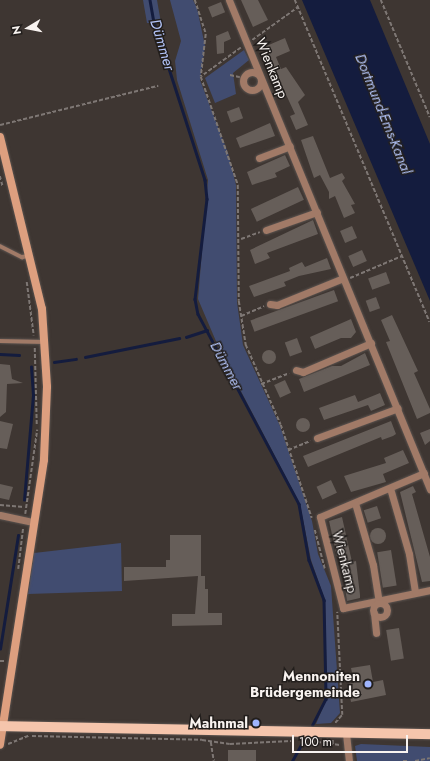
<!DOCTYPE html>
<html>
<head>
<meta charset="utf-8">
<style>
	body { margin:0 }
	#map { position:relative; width:430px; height:761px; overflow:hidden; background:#3e3632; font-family:Jost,sans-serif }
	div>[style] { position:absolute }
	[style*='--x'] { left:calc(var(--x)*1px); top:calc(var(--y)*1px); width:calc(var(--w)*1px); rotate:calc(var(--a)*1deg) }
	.green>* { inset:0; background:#414c70 }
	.water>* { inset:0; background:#141c3e }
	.stream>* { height:2.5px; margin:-1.25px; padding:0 1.25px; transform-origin:1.25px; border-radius:1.25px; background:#141c3e }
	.building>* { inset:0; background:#665e59; transform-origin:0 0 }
	.round { border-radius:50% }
	.path>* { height:1.5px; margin-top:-0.75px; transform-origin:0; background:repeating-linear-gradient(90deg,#7e7774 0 4px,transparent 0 6px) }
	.roads { filter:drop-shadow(0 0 1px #5c5450) drop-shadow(0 0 1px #5c5450) }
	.lane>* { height:3.5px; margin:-1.75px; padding:0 1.75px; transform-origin:1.75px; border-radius:1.75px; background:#a17a67 }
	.street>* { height:7px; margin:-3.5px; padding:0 3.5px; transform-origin:3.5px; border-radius:3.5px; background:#a17a67 }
	.street>.ring { margin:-3.5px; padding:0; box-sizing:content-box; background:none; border:7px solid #a17a67; border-radius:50% }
	.secondary>* { height:8px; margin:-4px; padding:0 4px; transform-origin:4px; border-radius:4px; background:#dd9f7f }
	.primary>* { height:10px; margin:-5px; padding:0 5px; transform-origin:5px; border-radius:5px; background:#f5c5ac }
	.dots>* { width:11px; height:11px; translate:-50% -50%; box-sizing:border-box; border:2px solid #221e1c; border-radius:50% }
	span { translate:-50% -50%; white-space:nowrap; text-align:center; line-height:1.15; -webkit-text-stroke:3px #221e1c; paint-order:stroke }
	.street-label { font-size:14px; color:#f8f3f0 }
	.poi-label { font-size:14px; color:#f8f3f0; font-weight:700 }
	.right { translate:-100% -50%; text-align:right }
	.water-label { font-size:15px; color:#b3c4f9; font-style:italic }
	.north { position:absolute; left:8px; top:8px; width:40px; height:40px; -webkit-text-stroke:3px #221e1c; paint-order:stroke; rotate:260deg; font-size:11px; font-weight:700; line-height:16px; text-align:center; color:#f8f3f0 }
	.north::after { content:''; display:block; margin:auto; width:14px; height:18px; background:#f8f3f0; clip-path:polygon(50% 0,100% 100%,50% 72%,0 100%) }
	.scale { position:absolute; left:292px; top:735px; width:116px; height:18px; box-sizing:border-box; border:2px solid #f8f3f0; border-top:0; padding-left:5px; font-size:12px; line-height:14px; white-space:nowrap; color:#f8f3f0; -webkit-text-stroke:3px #221e1c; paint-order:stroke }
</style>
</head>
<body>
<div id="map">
	<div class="green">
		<div style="clip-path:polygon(143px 0,157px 0,161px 23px,147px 23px)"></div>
		<div style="clip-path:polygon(170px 0,193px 0,197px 8px,205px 46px,200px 80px,228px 153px,236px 185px,237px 302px,243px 345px,280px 426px,312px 521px,318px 554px,331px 586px,340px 713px,331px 723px,316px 724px,327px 698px,325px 600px,311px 560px,300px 504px,221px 353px,198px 299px,208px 180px,177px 80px,175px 61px,181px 41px)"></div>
		<div style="clip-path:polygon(244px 50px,249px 60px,233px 73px,236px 94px,215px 103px,205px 78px)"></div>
		<div style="clip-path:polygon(121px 543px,122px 591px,28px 594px,34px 553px)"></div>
		<div style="clip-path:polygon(361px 744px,430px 747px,430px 761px,357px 761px,355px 746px)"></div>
	</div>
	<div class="water">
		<div style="clip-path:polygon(302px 0,370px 0,430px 144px,430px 301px)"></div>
	</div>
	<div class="stream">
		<div style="--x:150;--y:0;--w:22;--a:80"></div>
		<div style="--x:154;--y:22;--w:166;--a:72.1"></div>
		<div style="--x:205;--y:180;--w:19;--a:84"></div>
		<div style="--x:207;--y:199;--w:101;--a:96.8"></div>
		<div style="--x:195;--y:299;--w:15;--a:79"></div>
		<div style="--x:198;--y:314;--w:215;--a:62"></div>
		<div style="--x:299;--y:504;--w:57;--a:79.9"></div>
		<div style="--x:309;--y:560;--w:43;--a:69.4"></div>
		<div style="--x:324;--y:600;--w:99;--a:88.8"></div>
		<div style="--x:326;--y:699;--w:29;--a:117"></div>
		<div style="--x:186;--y:337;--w:22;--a:-18"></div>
		<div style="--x:0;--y:354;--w:19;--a:3"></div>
		<div style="--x:85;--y:357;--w:96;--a:-11.4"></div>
		<div style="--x:54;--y:362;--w:22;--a:-8"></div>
		<div style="--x:24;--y:500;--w:105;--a:-85.1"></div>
		<div style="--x:33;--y:395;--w:28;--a:-94"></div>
		<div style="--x:0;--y:649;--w:115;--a:-81"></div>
		<div style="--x:292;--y:761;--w:18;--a:-61"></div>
	</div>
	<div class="building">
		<div style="clip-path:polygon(241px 0,258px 0,268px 20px,253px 27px)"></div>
		<div style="left:221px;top:2px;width:11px;height:14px;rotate:68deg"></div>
		<div style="clip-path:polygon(228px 31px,231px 39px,224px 42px,224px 53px,217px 54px,216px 36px)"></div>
		<div style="clip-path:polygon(285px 38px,290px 51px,276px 57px,281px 69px,286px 67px,305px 95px,298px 102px,308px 125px,296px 130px,290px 116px,295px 114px,264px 47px)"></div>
		<div style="left:239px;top:107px;width:12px;height:13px;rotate:70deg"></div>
		<div style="clip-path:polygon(270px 123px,275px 136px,240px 148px,236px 138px)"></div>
		<div style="clip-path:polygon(313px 136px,330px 178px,342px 173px,345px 178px,342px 181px,355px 204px,351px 205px,355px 213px,344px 218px,335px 196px,329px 199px,329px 192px,320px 175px,314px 178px,301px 140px)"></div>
		<div style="clip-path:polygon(285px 155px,290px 166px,275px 173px,277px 177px,252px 185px,247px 172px)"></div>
		<div style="left:298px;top:187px;width:14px;height:52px;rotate:65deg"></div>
		<div style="clip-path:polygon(313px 220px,318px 234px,267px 253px,270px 258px,255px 264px,250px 250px)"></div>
		<div style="left:352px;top:226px;width:13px;height:13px;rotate:67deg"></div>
		<div style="left:362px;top:250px;width:12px;height:15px;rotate:66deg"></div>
		<div style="clip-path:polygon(327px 258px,331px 269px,299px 276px,284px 282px,286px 286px,254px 297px,249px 286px,290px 271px,289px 268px,302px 262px,305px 267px)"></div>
		<div style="left:386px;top:272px;width:12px;height:19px;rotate:70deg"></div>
		<div style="left:334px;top:290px;width:12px;height:89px;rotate:70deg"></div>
		<div style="left:376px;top:297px;width:12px;height:11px;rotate:70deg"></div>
		<div style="clip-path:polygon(392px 315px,418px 371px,414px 373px,430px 409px,430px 413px,417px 419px,386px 342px,390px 341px,381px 320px)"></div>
		<div style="clip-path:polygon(351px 319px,356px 332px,351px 338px,341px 338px,315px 349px,310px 337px)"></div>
		<div style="left:297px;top:338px;width:15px;height:13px;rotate:70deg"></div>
		<div class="round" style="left:262px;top:350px;width:14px;height:14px"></div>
		<div style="clip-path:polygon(365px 353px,370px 365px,304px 392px,299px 379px,332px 366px,341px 366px)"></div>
		<div style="clip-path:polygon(0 364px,10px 365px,12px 379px,23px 383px,7px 384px,6px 412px,0 417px)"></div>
		<div style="left:285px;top:380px;width:14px;height:12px;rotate:65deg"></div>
		<div style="clip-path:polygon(380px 393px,385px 405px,371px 411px,368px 405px,324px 420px,319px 408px,355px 395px,358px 402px)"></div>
		<div class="round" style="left:296px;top:418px;width:14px;height:14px"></div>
		<div style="clip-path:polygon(0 421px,13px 424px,7px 449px,0 448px)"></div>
		<div style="clip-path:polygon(391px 421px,396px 434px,393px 436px,382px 440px,381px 437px,308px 467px,303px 456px)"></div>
		<div style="clip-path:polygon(430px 429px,430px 441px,425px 445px,420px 433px)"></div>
		<div style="clip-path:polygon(403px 450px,409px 463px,383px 474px,386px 482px,351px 492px,344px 476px,386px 463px,384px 458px)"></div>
		<div style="left:331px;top:480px;width:14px;height:16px;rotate:65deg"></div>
		<div style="clip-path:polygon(0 484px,13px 487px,9px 500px,0 498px)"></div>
		<div style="clip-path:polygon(413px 486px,416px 492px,412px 494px,430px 557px,430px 581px,422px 582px,400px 492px)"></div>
		<div style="left:377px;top:506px;width:13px;height:14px;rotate:72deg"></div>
		<div style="clip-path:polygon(342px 517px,352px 562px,356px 561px,360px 595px,360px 598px,347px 601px,340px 556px,337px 557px,329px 521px)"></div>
		<div class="round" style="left:370px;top:528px;width:16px;height:16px"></div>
		<div style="clip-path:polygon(170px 535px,201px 535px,201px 576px,205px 576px,205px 589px,208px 589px,208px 613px,222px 613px,222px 625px,172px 626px,172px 614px,195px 614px,198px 576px,124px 581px,124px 567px,166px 567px,166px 560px,170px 560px)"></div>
		<div style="left:391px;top:550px;width:36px;height:14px;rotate:81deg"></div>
		<div style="left:399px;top:628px;width:31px;height:13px;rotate:81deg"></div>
		<div style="clip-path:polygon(370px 665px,373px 682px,383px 680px,386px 695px,351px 702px,348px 684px,354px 683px,351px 668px)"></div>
		<div style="left:228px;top:750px;width:28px;height:11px"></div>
	</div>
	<div class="path">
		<div style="--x:195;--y:0;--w:36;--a:72"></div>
		<div style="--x:206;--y:34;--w:43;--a:96.6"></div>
		<div style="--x:295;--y:0;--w:349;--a:67.3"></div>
		<div style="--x:381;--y:0;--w:127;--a:67.3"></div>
		<div style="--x:252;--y:40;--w:57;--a:-35.7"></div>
		<div style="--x:241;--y:48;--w:49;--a:144.1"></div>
		<div style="--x:201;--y:77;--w:114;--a:71.1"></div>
		<div style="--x:238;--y:185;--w:116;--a:89.5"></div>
		<div style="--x:239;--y:301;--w:45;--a:81"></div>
		<div style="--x:246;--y:345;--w:87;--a:66.4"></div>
		<div style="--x:281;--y:425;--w:98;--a:71.6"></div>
		<div style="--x:230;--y:75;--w:14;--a:12"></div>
		<div style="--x:0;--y:125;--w:163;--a:-13.9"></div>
		<div style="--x:0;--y:176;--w:11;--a:75"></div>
		<div style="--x:241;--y:239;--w:20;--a:-20"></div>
		<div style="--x:350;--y:278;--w:56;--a:-22.9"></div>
		<div style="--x:27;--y:282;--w:54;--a:82.6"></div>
		<div style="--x:241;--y:316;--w:25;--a:-23"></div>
		<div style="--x:35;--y:348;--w:78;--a:88.5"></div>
		<div style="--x:261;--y:384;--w:30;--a:-21"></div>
		<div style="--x:288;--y:450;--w:24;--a:-22"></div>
		<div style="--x:0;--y:505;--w:24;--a:5"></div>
		<div style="--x:25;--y:514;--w:85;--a:-81.9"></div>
		<div style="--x:315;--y:530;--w:40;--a:75.6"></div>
		<div style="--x:18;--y:569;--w:42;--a:-83.2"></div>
		<div style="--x:0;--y:661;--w:5;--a:0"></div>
		<div style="--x:335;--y:723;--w:11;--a:-49"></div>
		<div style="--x:342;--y:715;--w:103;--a:-92.8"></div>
		<div style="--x:32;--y:736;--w:170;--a:1.3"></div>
		<div style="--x:202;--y:740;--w:28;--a:8"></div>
		<div style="--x:230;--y:744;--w:61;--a:-2.8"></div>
		<div style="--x:333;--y:740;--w:5;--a:90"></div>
		<div style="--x:311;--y:741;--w:29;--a:8"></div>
		<div style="--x:211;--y:742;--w:19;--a:81"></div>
		<div style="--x:8;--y:744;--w:22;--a:-22"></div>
		<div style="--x:403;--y:761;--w:6;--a:0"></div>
		<div style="--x:415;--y:761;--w:15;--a:-11"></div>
	</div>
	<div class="roads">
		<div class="lane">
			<div style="--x:0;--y:246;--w:25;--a:27"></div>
			<div style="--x:22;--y:257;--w:7;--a:-8"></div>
			<div style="--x:0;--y:341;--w:45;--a:1.3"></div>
		</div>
		<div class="street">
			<div style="--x:229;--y:0;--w:529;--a:67.66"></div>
			<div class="ring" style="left:243px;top:72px;width:11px;height:11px"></div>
			<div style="--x:259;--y:158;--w:33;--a:-21"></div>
			<div style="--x:266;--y:230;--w:54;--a:-19.4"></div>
			<div style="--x:270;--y:304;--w:7;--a:8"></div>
			<div style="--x:277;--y:305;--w:71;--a:-22.2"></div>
			<div style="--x:296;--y:370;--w:7;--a:16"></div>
			<div style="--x:303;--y:372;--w:74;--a:-23.1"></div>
			<div style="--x:317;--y:438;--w:86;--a:-20.3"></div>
			<div style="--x:424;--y:473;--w:113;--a:157.1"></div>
			<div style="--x:320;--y:517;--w:94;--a:75.8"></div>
			<div style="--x:343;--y:608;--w:89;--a:-11.7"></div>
			<div style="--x:390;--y:488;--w:69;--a:73.9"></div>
			<div style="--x:409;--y:554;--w:39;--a:81"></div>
			<div style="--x:355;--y:503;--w:65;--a:73.8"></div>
			<div style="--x:373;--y:565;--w:38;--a:81"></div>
			<div style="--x:0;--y:515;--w:34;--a:12"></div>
			<div class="ring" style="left:373px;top:603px;width:7px;height:7px"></div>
			<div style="--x:374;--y:613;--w:20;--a:84"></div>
			<div style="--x:346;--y:733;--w:28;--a:84"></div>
		</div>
		<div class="secondary">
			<div style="--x:0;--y:137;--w:177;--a:76.3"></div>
			<div style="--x:42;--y:309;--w:78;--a:86.3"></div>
			<div style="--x:47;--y:387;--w:73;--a:92.4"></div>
			<div style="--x:44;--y:460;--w:288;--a:98.8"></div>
		</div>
		<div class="primary">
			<div style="--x:0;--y:726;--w:430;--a:1.1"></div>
		</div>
	</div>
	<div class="dots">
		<div style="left:368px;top:684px;background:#9eb4fd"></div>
		<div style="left:256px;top:723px;background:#9eb4fd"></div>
	</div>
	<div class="street-label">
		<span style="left:272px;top:68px;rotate:68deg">Wienkamp</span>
		<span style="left:345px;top:562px;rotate:76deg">Wienkamp</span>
	</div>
	<div class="poi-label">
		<span class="right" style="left:360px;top:684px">Mennoniten<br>Brüdergemeinde</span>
		<span class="right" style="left:248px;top:723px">Mahnmal</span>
	</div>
	<div class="water-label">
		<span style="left:162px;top:45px;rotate:73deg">Dümmer</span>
		<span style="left:383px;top:114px;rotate:68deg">Dortmund-Ems-Kanal</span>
		<span style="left:226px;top:366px;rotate:62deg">Dümmer</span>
	</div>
	<div class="north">N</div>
	<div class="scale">100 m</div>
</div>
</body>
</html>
